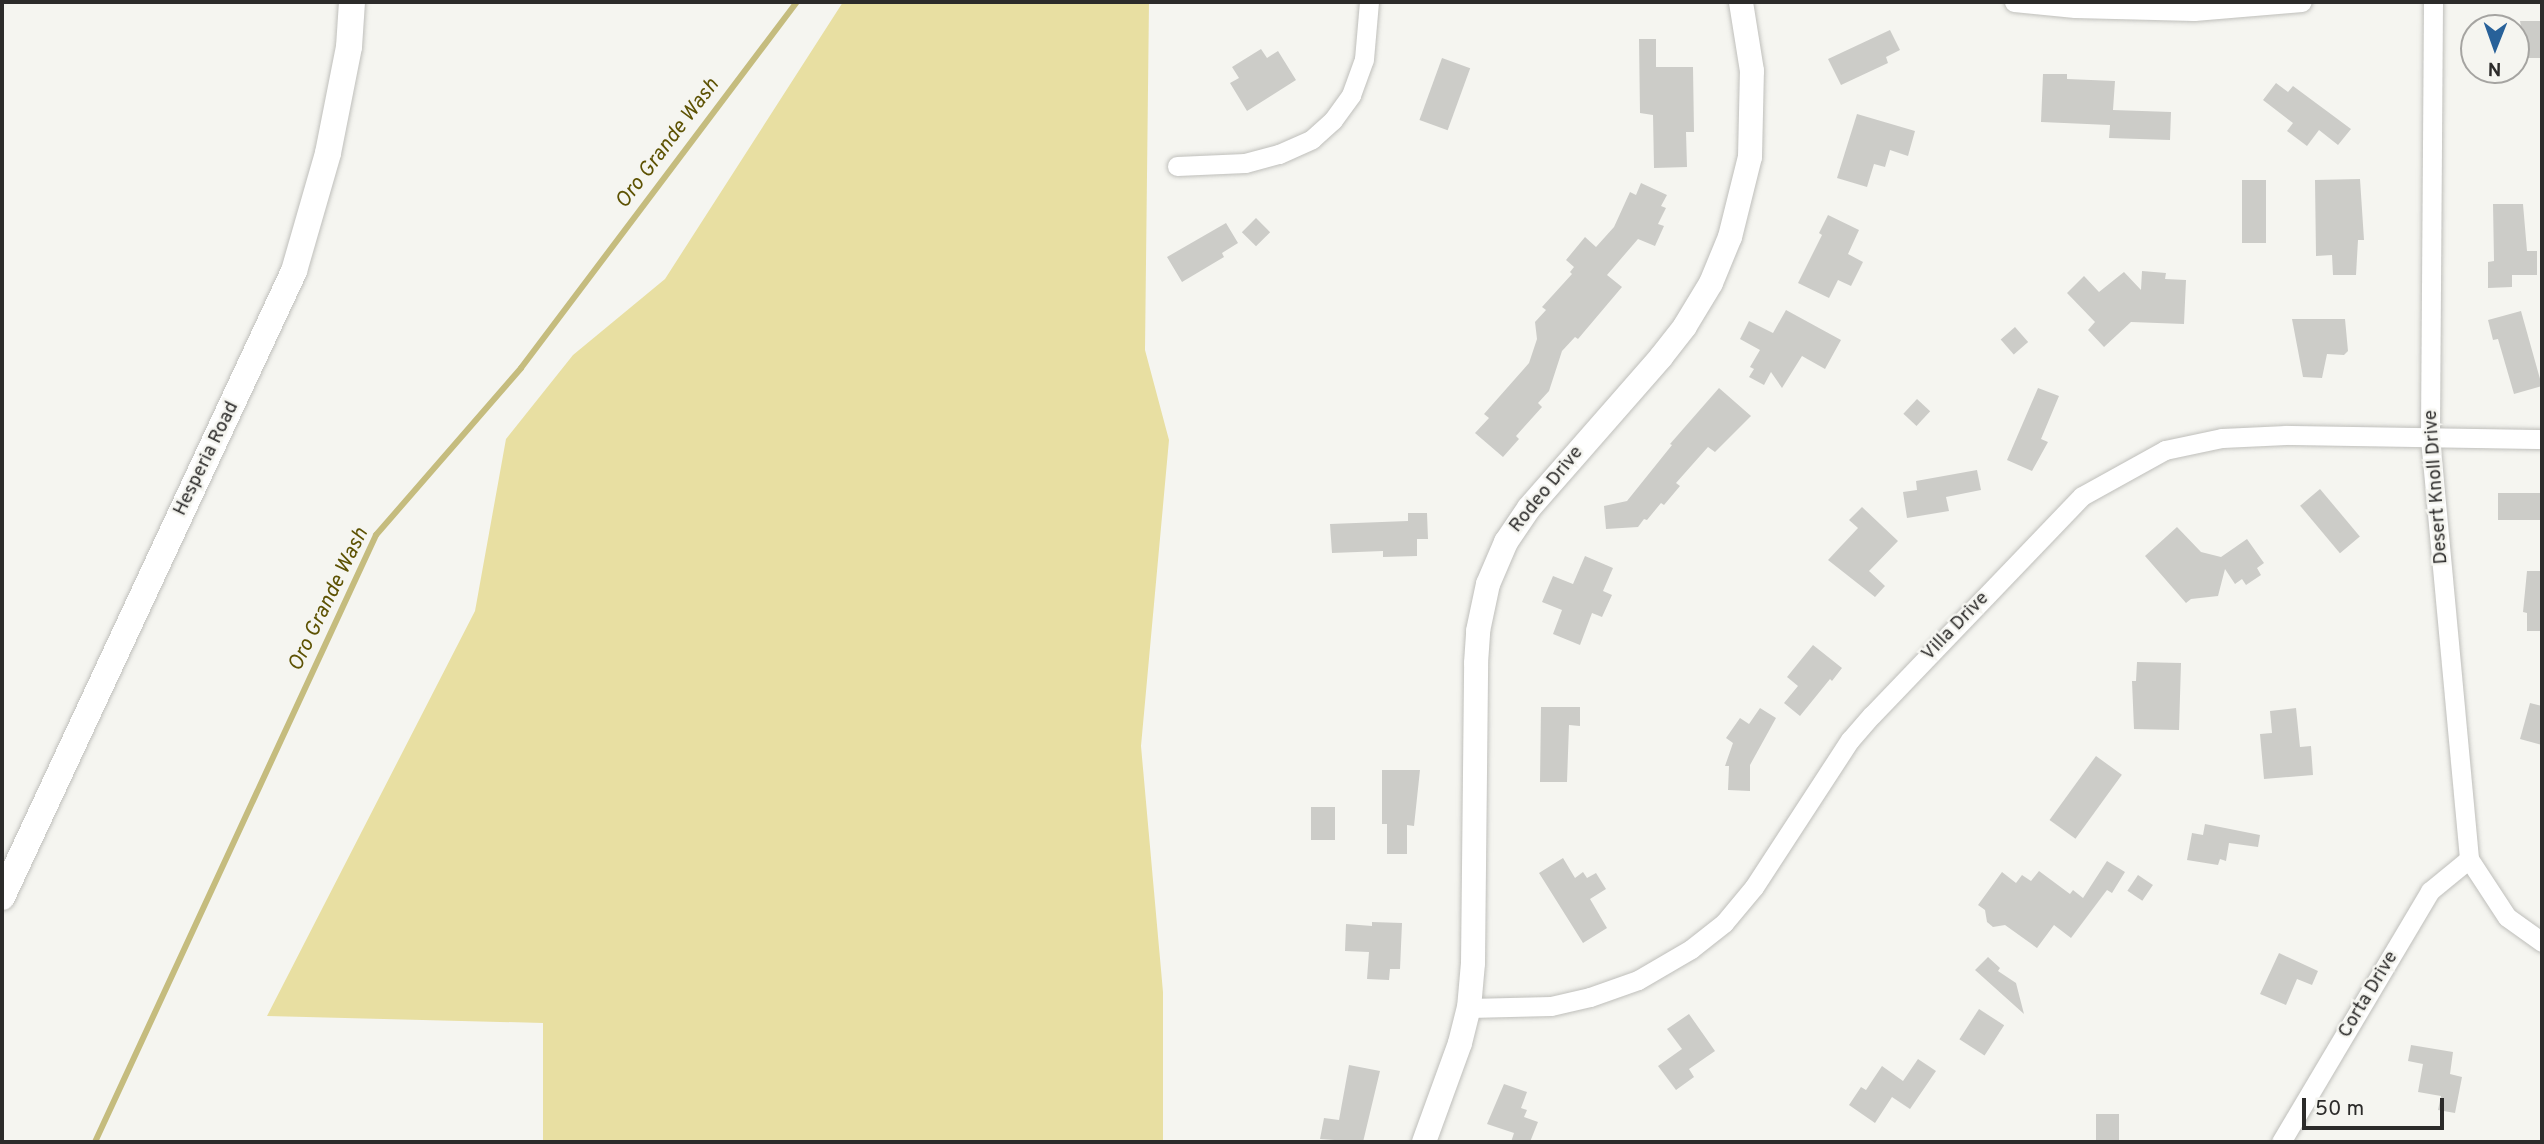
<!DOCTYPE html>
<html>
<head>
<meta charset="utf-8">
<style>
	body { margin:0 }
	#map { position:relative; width:2544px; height:1144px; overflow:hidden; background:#f5f5f0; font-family:Overpass,sans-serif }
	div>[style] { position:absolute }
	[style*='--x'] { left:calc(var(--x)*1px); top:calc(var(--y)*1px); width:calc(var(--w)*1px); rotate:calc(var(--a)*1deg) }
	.green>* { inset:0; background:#e8dfa2 }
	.stream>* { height:6px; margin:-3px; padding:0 3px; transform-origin:3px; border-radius:3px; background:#c5bc7e }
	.building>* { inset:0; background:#ccccc8; transform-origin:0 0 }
	.roads { filter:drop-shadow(0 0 2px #bfbfbb) drop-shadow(0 0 2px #bfbfbb) }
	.minor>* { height:19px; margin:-9.5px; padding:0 9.5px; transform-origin:9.5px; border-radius:9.5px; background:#fff }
	.tertiary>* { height:24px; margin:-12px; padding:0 12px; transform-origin:12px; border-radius:12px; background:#fff }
	.secondary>* { height:26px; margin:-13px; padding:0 13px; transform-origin:13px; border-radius:13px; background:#fff }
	span { translate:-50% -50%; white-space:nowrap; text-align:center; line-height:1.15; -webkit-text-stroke:5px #f5f5f0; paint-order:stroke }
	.street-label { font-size:19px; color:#2c2b2a }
	.water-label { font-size:21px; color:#5d5203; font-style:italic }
	.frame { position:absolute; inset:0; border:4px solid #2c2b2a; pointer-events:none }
	.north { position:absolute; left:2460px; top:14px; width:70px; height:70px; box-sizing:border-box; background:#f5f5f0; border:2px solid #a5a4a1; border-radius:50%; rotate:181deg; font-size:19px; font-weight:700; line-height:28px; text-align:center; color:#2c2b2a }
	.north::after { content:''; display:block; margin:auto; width:24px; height:32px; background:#286199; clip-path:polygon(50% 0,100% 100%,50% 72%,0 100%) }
	.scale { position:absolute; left:2302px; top:1098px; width:142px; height:32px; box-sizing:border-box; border:4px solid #2c2b2a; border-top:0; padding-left:9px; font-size:21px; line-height:24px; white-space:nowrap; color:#2c2b2a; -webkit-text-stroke:5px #f5f5f0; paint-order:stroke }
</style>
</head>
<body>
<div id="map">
	<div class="green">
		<div style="clip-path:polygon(843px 2px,1149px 2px,1145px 350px,1169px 440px,1141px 746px,1163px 992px,1163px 1142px,543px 1142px,543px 1023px,267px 1016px,475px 611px,506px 439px,573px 355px,665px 279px)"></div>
	</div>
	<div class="stream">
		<div style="--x:95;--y:1142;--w:669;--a:-65.16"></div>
		<div style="--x:376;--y:535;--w:221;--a:-49"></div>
		<div style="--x:521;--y:368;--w:458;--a:-53"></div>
	</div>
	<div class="building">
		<div style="clip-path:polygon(2520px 21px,2542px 21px,2542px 58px,2516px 58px,2516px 26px,2521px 26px)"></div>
		<div style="clip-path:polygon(1890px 30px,1900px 50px,1886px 57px,1888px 63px,1841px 85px,1828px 59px)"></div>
		<div style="clip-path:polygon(1639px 39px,1656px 39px,1656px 67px,1693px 67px,1694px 132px,1686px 132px,1687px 167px,1654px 168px,1653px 115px,1640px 113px)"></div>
		<div style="clip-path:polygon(1261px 49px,1267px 58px,1278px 51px,1296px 80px,1247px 111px,1230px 83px,1239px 78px,1232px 67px)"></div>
		<div style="left:1442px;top:58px;width:30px;height:66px;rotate:20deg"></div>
		<div style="clip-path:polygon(2043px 74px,2067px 74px,2067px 79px,2115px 81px,2113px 110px,2171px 112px,2170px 140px,2109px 138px,2110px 125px,2041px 122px)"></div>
		<div style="clip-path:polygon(2276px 83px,2288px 92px,2293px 86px,2351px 129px,2338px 145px,2319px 130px,2307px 146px,2287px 131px,2293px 123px,2263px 100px)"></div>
		<div style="clip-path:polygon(1857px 114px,1915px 131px,1908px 156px,1890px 150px,1885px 167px,1874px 164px,1867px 187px,1837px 178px)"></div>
		<div style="clip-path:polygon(2360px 179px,2364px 240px,2358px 240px,2356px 275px,2333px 275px,2332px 255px,2316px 256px,2315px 180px)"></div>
		<div style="left:2242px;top:180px;width:24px;height:63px"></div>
		<div style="clip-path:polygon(1641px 183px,1667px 195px,1661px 206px,1666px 208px,1658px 224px,1664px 226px,1655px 246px,1638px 239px,1607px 275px,1622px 287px,1578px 339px,1575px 337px,1562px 351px,1549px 391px,1538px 403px,1542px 407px,1516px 436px,1519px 439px,1503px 457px,1475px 433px,1489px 418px,1484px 414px,1529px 363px,1537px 339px,1535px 322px,1546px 310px,1542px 307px,1572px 274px,1570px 272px,1574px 267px,1566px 260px,1585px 237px,1596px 247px,1614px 227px,1630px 192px,1636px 195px)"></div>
		<div style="clip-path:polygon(2493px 204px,2523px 204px,2527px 251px,2537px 251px,2537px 275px,2512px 275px,2512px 287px,2488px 288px,2488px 262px,2494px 261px)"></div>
		<div style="clip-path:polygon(1828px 215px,1859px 230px,1848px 254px,1863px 262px,1851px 286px,1838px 280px,1829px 298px,1798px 283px,1822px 235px,1819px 233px)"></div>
		<div style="left:1256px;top:218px;width:20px;height:20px;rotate:45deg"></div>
		<div style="clip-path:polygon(1226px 223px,1238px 243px,1222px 253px,1224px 257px,1182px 282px,1167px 257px)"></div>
		<div style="clip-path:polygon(2142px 271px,2166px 273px,2165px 279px,2186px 280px,2184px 324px,2131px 322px,2104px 347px,2088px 330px,2095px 322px,2067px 293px,2084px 276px,2099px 292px,2124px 272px,2141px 290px)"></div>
		<div style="clip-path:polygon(1786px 310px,1841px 340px,1825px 369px,1802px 356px,1782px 388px,1771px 372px,1764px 385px,1749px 377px,1754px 369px,1750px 367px,1760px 350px,1740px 339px,1749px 321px,1773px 333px)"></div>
		<div style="clip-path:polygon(2521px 311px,2542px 386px,2514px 394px,2498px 339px,2493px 340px,2488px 320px)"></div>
		<div style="clip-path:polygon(2292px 319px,2345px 319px,2348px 351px,2344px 355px,2327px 354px,2322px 378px,2303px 377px)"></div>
		<div style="left:2015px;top:327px;width:20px;height:19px;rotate:49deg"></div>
		<div style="clip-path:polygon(1719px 388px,1751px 416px,1715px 452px,1708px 447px,1676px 483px,1680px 486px,1664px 505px,1661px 503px,1647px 520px,1644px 519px,1638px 527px,1606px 529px,1604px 506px,1627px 501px,1672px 445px,1670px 444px)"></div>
		<div style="clip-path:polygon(2038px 388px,2059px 396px,2041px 439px,2048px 442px,2032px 471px,2007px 460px)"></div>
		<div style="left:1917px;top:399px;width:18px;height:20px;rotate:43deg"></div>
		<div style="clip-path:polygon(1977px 470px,1981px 490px,1946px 497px,1949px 511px,1907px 518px,1903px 492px,1917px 490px,1916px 481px)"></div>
		<div style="left:2320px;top:489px;width:62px;height:26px;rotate:50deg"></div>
		<div style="left:2498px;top:493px;width:44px;height:27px"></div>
		<div style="clip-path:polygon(1862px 507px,1898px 541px,1869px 571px,1885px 586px,1875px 597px,1828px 560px,1858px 528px,1849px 520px)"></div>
		<div style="clip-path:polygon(1408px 513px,1427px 513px,1428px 539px,1417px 539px,1417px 556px,1383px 557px,1383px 551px,1332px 553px,1330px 524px,1408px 521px)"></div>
		<div style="clip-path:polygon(2177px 527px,2201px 552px,2221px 557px,2247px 539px,2264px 563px,2257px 568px,2261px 575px,2246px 585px,2242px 579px,2235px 584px,2225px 569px,2218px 596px,2191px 599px,2186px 603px,2145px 556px)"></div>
		<div style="clip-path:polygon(1585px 556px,1613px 568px,1603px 591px,1612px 595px,1602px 617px,1592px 613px,1580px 645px,1553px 634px,1562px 610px,1542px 602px,1553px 576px,1573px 584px)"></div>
		<div style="clip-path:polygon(2527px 571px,2542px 571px,2542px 631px,2527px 631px,2527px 613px,2523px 612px)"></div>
		<div style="clip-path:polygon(1813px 645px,1842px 668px,1832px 681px,1830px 679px,1800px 716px,1784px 703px,1798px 686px,1787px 677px)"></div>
		<div style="clip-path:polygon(2137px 662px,2181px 663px,2179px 730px,2134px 729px,2132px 681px,2136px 681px)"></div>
		<div style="clip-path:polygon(2530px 703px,2542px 706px,2542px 745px,2520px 739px)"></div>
		<div style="clip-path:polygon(1541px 707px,1580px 707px,1580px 726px,1569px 725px,1567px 782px,1540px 782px)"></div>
		<div style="clip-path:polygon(1760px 708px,1776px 718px,1750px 765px,1750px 791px,1728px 790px,1729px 766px,1725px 766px,1733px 743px,1726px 738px,1740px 718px,1749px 724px)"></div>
		<div style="clip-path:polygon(2296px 708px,2300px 747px,2311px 746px,2313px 775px,2264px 779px,2260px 734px,2272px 733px,2270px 711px)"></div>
		<div style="left:2096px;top:756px;width:32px;height:79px;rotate:36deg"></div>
		<div style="clip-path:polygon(1382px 770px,1420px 770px,1414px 826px,1407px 825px,1407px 854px,1387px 854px,1387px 824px,1382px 824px)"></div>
		<div style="left:1311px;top:807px;width:24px;height:33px"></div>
		<div style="clip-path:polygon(2205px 824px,2260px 835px,2258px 847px,2229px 843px,2226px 861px,2220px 859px,2218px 865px,2187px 860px,2192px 833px,2203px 835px)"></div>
		<div style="clip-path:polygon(1563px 858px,1575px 878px,1583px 872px,1587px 878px,1596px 873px,1606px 889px,1590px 899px,1607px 928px,1583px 943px,1539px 873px)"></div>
		<div style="clip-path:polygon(2107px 861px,2125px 872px,2112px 893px,2107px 890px,2071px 938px,2054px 925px,2037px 948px,2005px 925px,1993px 927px,1987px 922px,1985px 910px,1978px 905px,2002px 872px,2016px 883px,2022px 875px,2031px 881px,2039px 871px,2070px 894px,2073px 890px,2083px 898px)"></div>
		<div style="left:2138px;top:875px;width:18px;height:19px;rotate:34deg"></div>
		<div style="clip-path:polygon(1372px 922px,1402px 923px,1400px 969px,1390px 969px,1389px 980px,1367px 979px,1369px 952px,1345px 951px,1346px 924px,1372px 926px)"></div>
		<div style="clip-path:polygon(2279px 953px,2318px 971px,2312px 985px,2297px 979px,2286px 1005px,2260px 994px)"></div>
		<div style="clip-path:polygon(1988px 957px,2000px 968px,1998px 971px,2016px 983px,2024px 1014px,1975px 970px)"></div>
		<div style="left:1979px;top:1009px;width:30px;height:36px;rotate:33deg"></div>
		<div style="clip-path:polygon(1689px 1014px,1715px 1051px,1689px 1069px,1694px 1077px,1676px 1090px,1658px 1066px,1682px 1049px,1667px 1029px)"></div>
		<div style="clip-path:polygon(2411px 1045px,2453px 1052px,2450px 1074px,2462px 1077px,2455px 1113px,2438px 1110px,2441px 1096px,2418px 1092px,2423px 1064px,2408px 1061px)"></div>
		<div style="clip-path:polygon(1918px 1059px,1936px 1071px,1910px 1109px,1892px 1097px,1875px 1123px,1849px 1105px,1861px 1087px,1866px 1090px,1882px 1066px,1903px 1081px)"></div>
		<div style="clip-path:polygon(1349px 1065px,1380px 1071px,1363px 1142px,1320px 1139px,1324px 1118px,1339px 1120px)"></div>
		<div style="clip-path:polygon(1504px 1084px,1527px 1092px,1521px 1108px,1527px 1110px,1524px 1117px,1538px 1122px,1530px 1142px,1511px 1142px,1514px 1133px,1487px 1124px)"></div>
		<div style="left:2096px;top:1114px;width:23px;height:28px"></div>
	</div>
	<div class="roads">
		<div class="minor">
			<div style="--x:2014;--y:2;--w:61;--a:5.6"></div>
			<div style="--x:2075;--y:8;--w:119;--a:1.4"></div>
			<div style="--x:2194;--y:11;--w:108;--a:-4.8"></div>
			<div style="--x:2433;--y:2;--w:436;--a:90.4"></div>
			<div style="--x:2430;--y:438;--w:423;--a:84.7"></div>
			<div style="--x:2469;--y:859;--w:69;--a:56.8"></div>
			<div style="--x:2507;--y:917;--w:43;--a:35.5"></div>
			<div style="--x:1177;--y:166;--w:68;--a:-2.5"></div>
			<div style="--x:1245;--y:163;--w:35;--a:-15"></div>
			<div style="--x:1279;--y:154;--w:36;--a:-24"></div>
			<div style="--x:1312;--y:139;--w:28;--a:-42"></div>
			<div style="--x:1333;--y:120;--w:31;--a:-54"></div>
			<div style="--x:1351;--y:95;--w:38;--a:-70"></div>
			<div style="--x:1364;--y:59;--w:57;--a:-85"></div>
			<div style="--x:1469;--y:1008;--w:82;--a:-1.4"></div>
			<div style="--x:1551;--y:1006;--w:40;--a:-13"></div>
			<div style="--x:1590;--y:997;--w:51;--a:-19.5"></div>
			<div style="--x:1638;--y:980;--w:61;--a:-30.3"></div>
			<div style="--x:1691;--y:949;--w:42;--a:-38.2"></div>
			<div style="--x:1724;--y:923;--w:47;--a:-50.2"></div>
			<div style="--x:1754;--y:887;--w:176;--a:-56.9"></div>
			<div style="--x:1850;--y:740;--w:33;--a:-49"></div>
			<div style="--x:1872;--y:715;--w:303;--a:-46.2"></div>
			<div style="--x:2082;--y:496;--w:95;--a:-29"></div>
			<div style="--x:2165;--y:450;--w:58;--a:-11.9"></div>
			<div style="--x:2222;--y:438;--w:64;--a:-2.7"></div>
			<div style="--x:2286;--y:435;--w:256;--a:0.9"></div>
			<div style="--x:2281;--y:1142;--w:292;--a:-59.3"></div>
			<div style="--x:2430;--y:891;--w:50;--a:-39.4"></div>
		</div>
		<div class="tertiary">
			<div style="--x:1424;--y:1142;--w:105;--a:-70"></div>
			<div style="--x:1460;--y:1043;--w:36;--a:-76"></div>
			<div style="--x:1469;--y:1008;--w:45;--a:-84.9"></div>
			<div style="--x:1473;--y:963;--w:300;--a:-89.4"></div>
			<div style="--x:1476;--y:663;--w:32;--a:-86"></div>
			<div style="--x:1478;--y:631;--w:48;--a:-78"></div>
			<div style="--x:1488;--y:584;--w:46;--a:-66.8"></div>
			<div style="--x:1506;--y:542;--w:41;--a:-55.9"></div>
			<div style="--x:1529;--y:508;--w:201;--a:-48.8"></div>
			<div style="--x:1661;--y:357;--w:39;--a:-52"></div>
			<div style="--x:1685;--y:326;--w:50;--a:-58.8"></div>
			<div style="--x:1711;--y:283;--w:50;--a:-67.6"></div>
			<div style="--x:1730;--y:237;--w:82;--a:-76"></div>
			<div style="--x:1750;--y:157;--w:86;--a:-88.7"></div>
			<div style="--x:1752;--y:71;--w:70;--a:-99.1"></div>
		</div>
		<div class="secondary">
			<div style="--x:2;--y:897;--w:691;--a:-64.99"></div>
			<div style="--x:294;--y:271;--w:123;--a:-73.9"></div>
			<div style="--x:328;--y:153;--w:108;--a:-78.8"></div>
			<div style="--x:349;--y:47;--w:45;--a:-86.2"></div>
		</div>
	</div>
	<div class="street-label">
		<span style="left:207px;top:459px;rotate:-64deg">Hesperia Road</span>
		<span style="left:2437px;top:487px;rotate:-94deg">Desert Knoll Drive</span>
		<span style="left:1547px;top:490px;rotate:-51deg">Rodeo Drive</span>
		<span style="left:1956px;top:627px;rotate:-46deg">Villa Drive</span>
		<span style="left:2369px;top:995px;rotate:-59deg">Corta Drive</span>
	</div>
	<div class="water-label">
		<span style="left:668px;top:144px;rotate:-53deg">Oro Grande Wash</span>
		<span style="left:329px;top:600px;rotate:-64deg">Oro Grande Wash</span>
	</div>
	<div class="frame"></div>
	<div class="north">N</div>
	<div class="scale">50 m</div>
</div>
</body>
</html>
